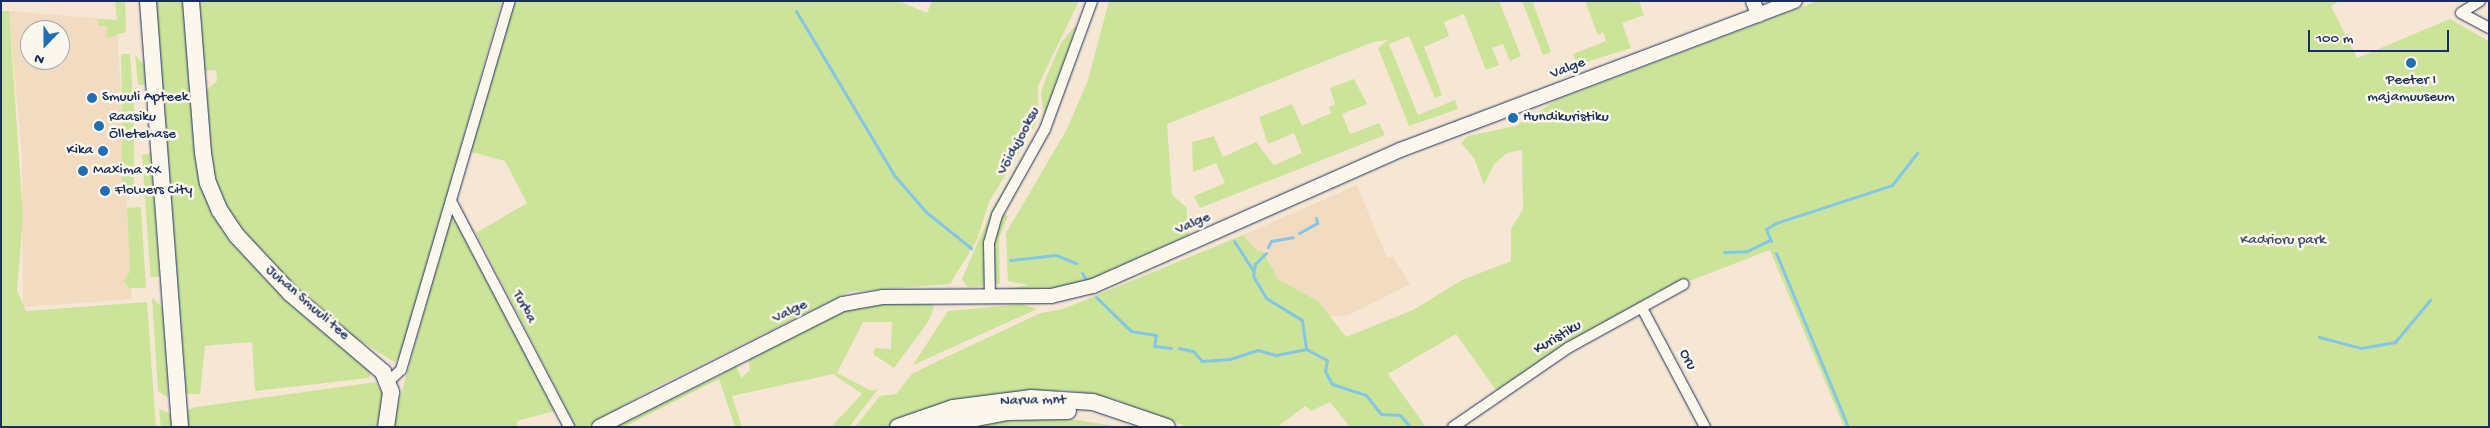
<!DOCTYPE html>
<html>
<head>
<meta charset="utf-8">
<style>
	body { margin:0 }
	#map { position:relative; width:2490px; height:428px; overflow:hidden; background:#f5e7d3; font-family:"Gochi Hand",sans-serif }
	div>[style] { position:absolute }
	[style*='--x'] { left:calc(var(--x)*1px); top:calc(var(--y)*1px); width:calc(var(--w)*1px); rotate:calc(var(--a)*1deg) }
	.built>* { inset:0; background:#f1dcc1 }
	.green>* { inset:0; background:#cce499; transform-origin:0 0 }
	.stream>* { height:3px; margin:-1.5px; padding:0 1.5px; transform-origin:1.5px; border-radius:1.5px; background:#84c6e5 }
	.roads { filter:drop-shadow(0 0 1px #1b2f5e) drop-shadow(0 0 1px #1b2f5e) }
	.street>* { height:10px; margin:-5px; padding:0 5px; transform-origin:5px; border-radius:5px; background:#fbf7ec }
	.secondary>* { height:14px; margin:-7px; padding:0 7px; transform-origin:7px; border-radius:7px; background:#fbf7ec }
	.primary>* { height:16px; margin:-8px; padding:0 8px; transform-origin:8px; border-radius:8px; background:#fbf7ec }
	.dots>* { width:14px; height:14px; translate:-50% -50%; box-sizing:border-box; border:2px solid #fbf7ec; border-radius:50% }
	span { translate:-50% -50%; white-space:nowrap; text-align:center; line-height:1.15; -webkit-text-stroke:5px #fbf7ec; paint-order:stroke }
	.street-label { font-size:15px; color:#1b2f5e }
	.poi-label { font-size:15px; color:#1b2f5e }
	.left { translate:0 -50%; text-align:left }
	.right { translate:-100% -50%; text-align:right }
	.park-label { font-size:15px; color:#3e536a }
	.frame { position:absolute; inset:0; border:2px solid #1b2f5e; pointer-events:none }
	.north { position:absolute; left:20px; top:20px; width:50px; height:50px; box-sizing:border-box; background:#fbf7ec; border:1px solid #a1a7b3; border-radius:50%; rotate:202deg; font-size:14px; font-weight:700; line-height:20px; text-align:center; color:#1b2f5e }
	.north::after { content:''; display:block; margin:auto; width:18px; height:22px; background:#1f6fb2; clip-path:polygon(50% 0,100% 100%,50% 72%,0 100%) }
	.scale { position:absolute; left:2308px; top:30px; width:141px; height:22px; box-sizing:border-box; border:2px solid #1b2f5e; border-top:0; padding-left:6px; font-size:15px; line-height:18px; white-space:nowrap; color:#1b2f5e; -webkit-text-stroke:4px #fbf7ec; paint-order:stroke }
</style>
</head>
<body>
<div id="map">
	<div class="built">
		<div style="clip-path:polygon(evenodd,9px 11px,117px 20px,132px 299px,23px 307px,22px 155px,9px 11px,30px 30px,60px 30px,60px 60px,30px 60px,30px 30px)"></div>
		<div style="clip-path:polygon(1357px 185px,1387px 258px,1393px 257px,1410px 284px,1349px 315px,1330px 317px,1318px 301px,1278px 279px,1265px 252px,1257px 251px,1243px 235px)"></div>
	</div>
	<div class="green">
		<div style="clip-path:polygon(115px 1px,125px 1px,126px 32px,107px 38px,107px 26px,98px 26px,98px 19px,117px 20px)"></div>
		<div style="clip-path:polygon(156px 1px,185px 1px,198px 173px,218px 222px,268px 282px,372px 371px,369px 378px,255px 391px,252px 342px,214px 345px,205px 346px,200px 394px,186px 394px)"></div>
		<div style="clip-path:polygon(198px 1px,502px 1px,401px 357px,394px 362px,342px 329px,281px 276px,227px 209px,218px 188px,210px 150px,206px 90px,217px 81px,216px 70px,204px 71px)"></div>
		<div style="clip-path:polygon(513px 1px,899px 1px,927px 13px,932px 1px,1079px 1px,1038px 86px,1038px 117px,1033px 129px,1022px 124px,1017px 138px,1029px 136px,989px 202px,977px 240px,950px 284px,849px 292px,654px 388px,586px 427px,576px 427px,476px 233px,527px 203px,505px 161px,471px 152px)"></div>
		<div style="clip-path:polygon(1109px 1px,1499px 1px,1521px 56px,1510px 61px,1503px 44px,1492px 48px,1499px 65px,1486px 70px,1464px 14px,1444px 22px,1449px 36px,1424px 47px,1442px 95px,1435px 98px,1409px 36px,1389px 44px,1418px 115px,1455px 100px,1458px 109px,1409px 126px,1378px 48px,1388px 40px,1373px 42px,1167px 124px,1172px 195px,1186px 207px,1189px 235px,1070px 289px,1006px 293px,1004px 290px,1028px 285px,1008px 281px,1006px 233px,1067px 129px,1088px 80px)"></div>
		<div style="clip-path:polygon(1522px 1px,1538px 1px,1533px 3px,1551px 52px,1543px 55px)"></div>
		<div style="clip-path:polygon(1585px 1px,1639px 1px,1644px 15px,1622px 23px,1631px 48px,1577px 65px,1573px 54px,1606px 41px,1603px 32px,1598px 35px)"></div>
		<div style="clip-path:polygon(1818px 1px,2340px 1px,2331px 6px,2357px 58px,2450px 19px,2489px 41px,2489px 427px,1844px 427px,1770px 250px,1684px 283px,1498px 393px,1456px 334px,1388px 374px,1426px 427px,1350px 427px,1330px 402px,1311px 411px,1305px 406px,1277px 427px,1188px 427px,1111px 398px,1066px 390px,984px 396px,922px 411px,889px 427px,855px 427px,880px 396px,896px 394px,912px 374px,944px 358px,1041px 313px,1063px 309px,1243px 235px,1257px 251px,1264px 252px,1278px 279px,1318px 301px,1346px 337px,1413px 310px,1462px 280px,1511px 261px,1511px 229px,1523px 209px,1522px 150px,1507px 153px,1494px 164px,1484px 185px,1474px 158px,1461px 143px,1468px 136px,1516px 126px,1558px 99px)"></div>
		<div style="clip-path:polygon(1px 11px,9px 11px,23px 217px,17px 291px,26px 311px,147px 302px,156px 427px,1px 427px)"></div>
		<div style="clip-path:polygon(1075px 26px,1078px 29px,1044px 119px,1041px 92px,1046px 78px,1061px 43px)"></div>
		<div style="clip-path:polygon(121px 54px,130px 54px,134px 111px,122px 112px)"></div>
		<div style="clip-path:polygon(135px 55px,144px 65px,146px 85px,138px 85px)"></div>
		<div style="clip-path:polygon(1354px 79px,1367px 104px,1342px 114px,1350px 134px,1379px 123px,1385px 135px,1200px 208px,1194px 196px,1225px 183px,1216px 163px,1193px 172px,1192px 142px,1214px 136px,1223px 157px,1256px 142px,1274px 165px,1302px 153px,1294px 133px,1268px 144px,1259px 117px,1292px 104px,1302px 126px,1331px 113px,1329px 107px,1335px 104px,1330px 88px)"></div>
		<div style="left:122px;top:115px;width:12px;height:80px"></div>
		<div style="clip-path:polygon(1034px 136px,1006px 189px,984px 286px,968px 287px,962px 279px,992px 210px)"></div>
		<div style="left:151px;top:154px;width:123px;height:9px;rotate:86deg"></div>
		<div style="clip-path:polygon(141px 207px,146px 288px,129px 288px,123px 281px,130px 272px,127px 208px)"></div>
		<div style="clip-path:polygon(1002px 213px,1008px 216px,999px 238px,1000px 283px,994px 285px,993px 247px)"></div>
		<div style="clip-path:polygon(450px 219px,458px 220px,554px 411px,517px 421px,517px 427px,392px 427px)"></div>
		<div style="clip-path:polygon(152px 298px,166px 310px,168px 398px,158px 391px)"></div>
		<div style="clip-path:polygon(930px 302px,934px 307px,928px 322px,894px 368px,873px 354px,875px 348px,891px 349px,892px 322px,863px 322px,837px 373px,872px 391px,878px 389px,849px 427px,831px 427px,862px 394px,833px 374px,732px 396px,742px 427px,735px 427px,719px 379px,624px 427px,614px 427px,723px 374px,724px 369px,736px 365px,741px 378px,750px 370px,748px 357px,849px 309px,870px 303px)"></div>
		<div style="clip-path:polygon(1022px 304px,1037px 309px,913px 365px,948px 311px)"></div>
		<div style="clip-path:polygon(376px 382px,384px 396px,380px 427px,188px 427px,187px 410px,196px 407px)"></div>
		<div style="clip-path:polygon(159px 409px,171px 414px,173px 427px,161px 427px)"></div>
		<div style="clip-path:polygon(1051px 416px,1122px 427px,956px 427px,982px 422px)"></div>
	</div>
	<div class="stream">
		<div style="--x:796;--y:11;--w:191;--a:59.1"></div>
		<div style="--x:894;--y:175;--w:49;--a:49.1"></div>
		<div style="--x:926;--y:212;--w:58;--a:38.7"></div>
		<div style="--x:1299;--y:233;--w:21;--a:-29"></div>
		<div style="--x:1317;--y:223;--w:5;--a:-101"></div>
		<div style="--x:1234;--y:241;--w:35;--a:57"></div>
		<div style="--x:1771;--y:241;--w:13;--a:-113"></div>
		<div style="--x:1766;--y:229;--w:12;--a:-31"></div>
		<div style="--x:1776;--y:223;--w:122;--a:-18.1"></div>
		<div style="--x:1892;--y:185;--w:41;--a:-52"></div>
		<div style="--x:1268;--y:247;--w:7;--a:-63"></div>
		<div style="--x:1271;--y:241;--w:22;--a:-10"></div>
		<div style="--x:1724;--y:252;--w:23;--a:-2"></div>
		<div style="--x:1747;--y:251;--w:25;--a:-26"></div>
		<div style="--x:1266;--y:253;--w:16;--a:135"></div>
		<div style="--x:1255;--y:264;--w:12;--a:99"></div>
		<div style="--x:1253;--y:276;--w:26;--a:59"></div>
		<div style="--x:1266;--y:298;--w:42;--a:31.4"></div>
		<div style="--x:1302;--y:320;--w:29;--a:82"></div>
		<div style="--x:1776;--y:253;--w:188;--a:67.5"></div>
		<div style="--x:1010;--y:260;--w:46;--a:-6.2"></div>
		<div style="--x:1056;--y:255;--w:22;--a:22"></div>
		<div style="--x:1082;--y:273;--w:9;--a:58"></div>
		<div style="--x:1096;--y:297;--w:49;--a:44.2"></div>
		<div style="--x:1131;--y:331;--w:25;--a:9"></div>
		<div style="--x:1156;--y:335;--w:11;--a:100"></div>
		<div style="--x:1154;--y:346;--w:17;--a:7"></div>
		<div style="--x:2319;--y:337;--w:43;--a:14.7"></div>
		<div style="--x:2361;--y:348;--w:35;--a:-10"></div>
		<div style="--x:2395;--y:342;--w:55;--a:-50.2"></div>
		<div style="--x:1179;--y:348;--w:14;--a:12"></div>
		<div style="--x:1193;--y:351;--w:13;--a:48"></div>
		<div style="--x:1202;--y:361;--w:28;--a:-4"></div>
		<div style="--x:1230;--y:359;--w:29;--a:-18"></div>
		<div style="--x:1258;--y:350;--w:19;--a:16"></div>
		<div style="--x:1276;--y:355;--w:31;--a:-11"></div>
		<div style="--x:1306;--y:349;--w:24;--a:28"></div>
		<div style="--x:1327;--y:360;--w:11;--a:100"></div>
		<div style="--x:1325;--y:371;--w:15;--a:62"></div>
		<div style="--x:1332;--y:384;--w:36;--a:18"></div>
		<div style="--x:1366;--y:395;--w:24;--a:52"></div>
		<div style="--x:1381;--y:414;--w:19;--a:3"></div>
		<div style="--x:1400;--y:415;--w:16;--a:50"></div>
	</div>
	<div class="roads">
		<div class="street">
			<div style="--x:2480;--y:1;--w:22;--a:148"></div>
			<div style="--x:2461;--y:13;--w:32;--a:28"></div>
			<div style="--x:451;--y:201;--w:255;--a:62.4"></div>
			<div style="--x:990;--y:297;--w:54;--a:-91.1"></div>
			<div style="--x:989;--y:243;--w:29;--a:-74"></div>
			<div style="--x:997;--y:215;--w:98;--a:-60.8"></div>
			<div style="--x:1045;--y:129;--w:136;--a:-69.8"></div>
			<div style="--x:1642;--y:308;--w:135;--a:62.1"></div>
			<div style="--x:389;--y:381;--w:16;--a:-43"></div>
			<div style="--x:401;--y:370;--w:384;--a:-73.6"></div>
			<div style="--x:1453;--y:427;--w:140;--a:-34.5"></div>
			<div style="--x:1568;--y:348;--w:132;--a:-28.9"></div>
		</div>
		<div class="secondary">
			<div style="--x:1753;--y:1;--w:15;--a:70"></div>
			<div style="--x:599;--y:427;--w:273;--a:-26.8"></div>
			<div style="--x:843;--y:304;--w:41;--a:-9.9"></div>
			<div style="--x:883;--y:297;--w:168;--a:-0.3"></div>
			<div style="--x:1051;--y:296;--w:43;--a:-13.4"></div>
			<div style="--x:1093;--y:286;--w:336;--a:-23.9"></div>
			<div style="--x:1400;--y:150;--w:422;--a:-20.7"></div>
		</div>
		<div class="primary">
			<div style="--x:148;--y:1;--w:427;--a:85.7"></div>
			<div style="--x:191;--y:1;--w:152;--a:85.5"></div>
			<div style="--x:203;--y:153;--w:30;--a:81"></div>
			<div style="--x:208;--y:183;--w:30;--a:67"></div>
			<div style="--x:220;--y:211;--w:30;--a:56"></div>
			<div style="--x:237;--y:236;--w:79;--a:47"></div>
			<div style="--x:291;--y:294;--w:121;--a:40.3"></div>
			<div style="--x:383;--y:372;--w:22;--a:68"></div>
			<div style="--x:391;--y:392;--w:35;--a:98"></div>
			<div style="--x:898;--y:427;--w:58;--a:-19.1"></div>
			<div style="--x:953;--y:408;--w:79;--a:-7.3"></div>
			<div style="--x:1031;--y:398;--w:62;--a:3.7"></div>
			<div style="--x:1093;--y:402;--w:78;--a:18.7"></div>
			<div style="--x:930;--y:427;--w:78;--a:-11"></div>
			<div style="--x:1007;--y:412;--w:61;--a:-0.9"></div>
		</div>
	</div>
	<div class="dots">
		<div style="left:2411px;top:63px;background:#1f6fb2"></div>
		<div style="left:92px;top:98px;background:#1f6fb2"></div>
		<div style="left:1513px;top:118px;background:#1f6fb2"></div>
		<div style="left:99px;top:126px;background:#1f6fb2"></div>
		<div style="left:103px;top:151px;background:#1f6fb2"></div>
		<div style="left:83px;top:171px;background:#1f6fb2"></div>
		<div style="left:105px;top:191px;background:#1f6fb2"></div>
	</div>
	<div class="street-label">
		<span style="left:1568px;top:69px;rotate:-21deg">Valge</span>
		<span style="left:1019px;top:141px;rotate:-62deg">Võidujooksu</span>
		<span style="left:1193px;top:224px;rotate:-24deg">Valge</span>
		<span style="left:307px;top:303px;rotate:41deg">Juhan Smuuli tee</span>
		<span style="left:524px;top:307px;rotate:62deg">Turba</span>
		<span style="left:790px;top:312px;rotate:-26deg">Valge</span>
		<span style="left:1558px;top:338px;rotate:-31deg">Kuristiku</span>
		<span style="left:1687px;top:360px;rotate:62deg">Oru</span>
		<span style="left:1033px;top:401px;rotate:-1deg">Narva mnt</span>
	</div>
	<div class="poi-label">
		<span style="left:2411px;top:89px">Peeter I<br>majamuuseum</span>
		<span class="left" style="left:102px;top:98px">Smuuli Apteek</span>
		<span class="left" style="left:109px;top:126px">Raasiku<br>Õlletehase</span>
		<span class="left" style="left:1523px;top:118px">Hundikuristiku</span>
		<span class="right" style="left:93px;top:151px">Kika</span>
		<span class="left" style="left:93px;top:171px">Maxima XX</span>
		<span class="left" style="left:115px;top:191px">Flowers City</span>
	</div>
	<div class="park-label">
		<span style="left:2283px;top:241px">Kadrioru park</span>
	</div>
	<div class="frame"></div>
	<div class="north">N</div>
	<div class="scale">100 m</div>
</div>
</body>
</html>
